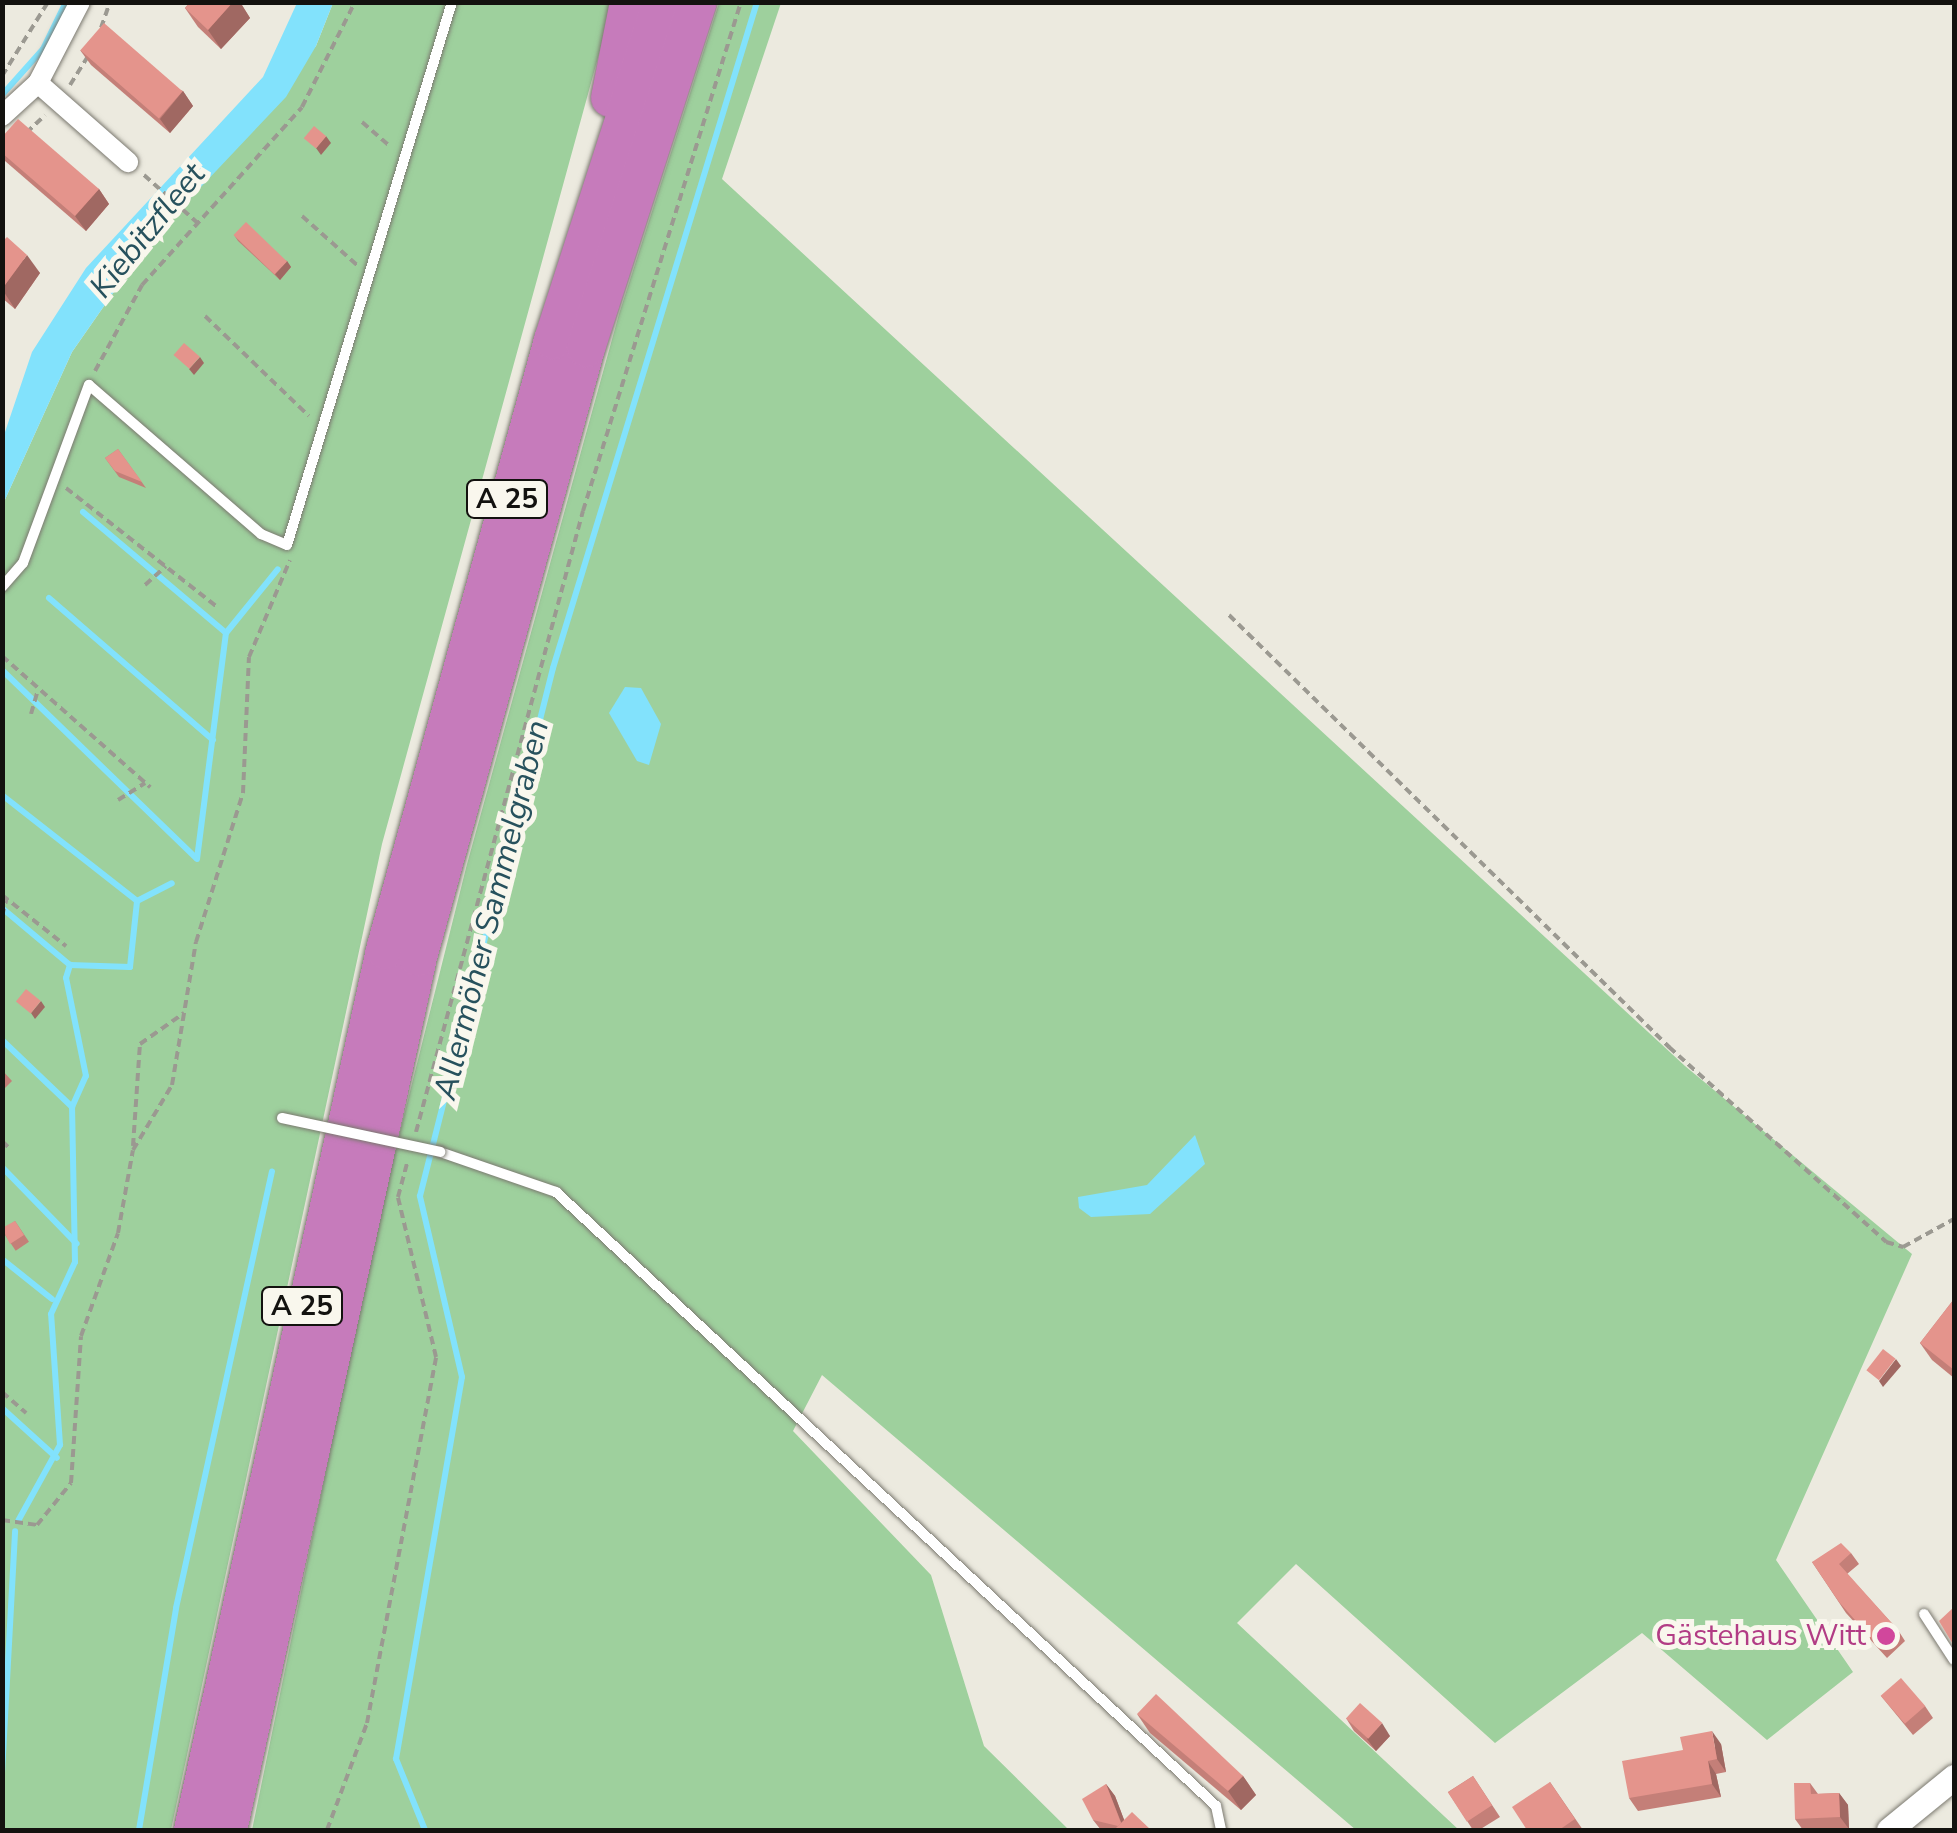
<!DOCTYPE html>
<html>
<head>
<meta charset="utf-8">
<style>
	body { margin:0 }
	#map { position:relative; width:1957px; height:1833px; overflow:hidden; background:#eceadf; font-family:"Nunito Sans",sans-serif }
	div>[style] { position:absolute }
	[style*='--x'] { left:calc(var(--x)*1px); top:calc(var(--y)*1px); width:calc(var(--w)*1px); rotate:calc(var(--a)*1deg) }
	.green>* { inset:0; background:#9ed09d }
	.water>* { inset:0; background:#82e2fc }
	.stream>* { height:6px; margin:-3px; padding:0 3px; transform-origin:3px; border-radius:3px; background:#82e2fc }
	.path>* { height:4px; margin-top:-2px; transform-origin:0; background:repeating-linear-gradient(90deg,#9b9991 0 8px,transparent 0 13px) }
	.roads { filter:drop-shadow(0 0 2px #7b7970) drop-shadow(0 0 2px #7b7970) }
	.service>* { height:10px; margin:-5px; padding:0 5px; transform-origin:5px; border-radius:5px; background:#fff }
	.minor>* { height:20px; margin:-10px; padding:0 10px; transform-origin:10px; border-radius:10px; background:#fff }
	.tertiary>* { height:25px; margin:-12.5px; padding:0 12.5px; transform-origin:12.5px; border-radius:12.5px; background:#fff }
	.motorway>* { height:38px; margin:-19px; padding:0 19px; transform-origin:19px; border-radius:19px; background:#c67bbb }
	.bridges { filter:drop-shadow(0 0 2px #7b7970) drop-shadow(0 0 2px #7b7970) }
	.service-bridge>* { height:10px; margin:-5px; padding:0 5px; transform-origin:5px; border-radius:5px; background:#fff }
	.wall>* { inset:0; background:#c47f78; transform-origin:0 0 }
	.shaded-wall>* { inset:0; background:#a06862 }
	.building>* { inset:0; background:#e4948c; transform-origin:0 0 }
	.dots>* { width:28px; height:28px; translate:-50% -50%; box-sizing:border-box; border:5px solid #f9f7ed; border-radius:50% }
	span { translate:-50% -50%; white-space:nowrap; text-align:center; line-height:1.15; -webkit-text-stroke:10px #f9f7ed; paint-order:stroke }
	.shield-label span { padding:2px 8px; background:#f9f7ed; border:2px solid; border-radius:8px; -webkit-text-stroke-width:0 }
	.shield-label { font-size:28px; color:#13120f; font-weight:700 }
	.hotel-label { font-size:30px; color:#b23c85 }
	.right { translate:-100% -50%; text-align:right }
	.water-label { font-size:32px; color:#27515d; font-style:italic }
	.frame { position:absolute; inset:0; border:5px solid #13120f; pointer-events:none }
</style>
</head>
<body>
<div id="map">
	<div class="green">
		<div style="clip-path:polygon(333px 3px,613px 3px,382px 844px,171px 1830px,3px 1830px,3px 504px,72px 352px,148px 243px,316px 46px)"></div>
		<div style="clip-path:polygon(719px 3px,781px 3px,722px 179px,1685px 1066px,1912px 1254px,1776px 1560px,1853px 1672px,1767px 1740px,1642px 1633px,1495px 1743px,1296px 1564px,1237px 1623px,1459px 1830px,1356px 1830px,822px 1375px,793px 1431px,931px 1575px,984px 1746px,1069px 1830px,252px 1830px,376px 1227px,467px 864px,619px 314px)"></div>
	</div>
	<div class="water">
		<div style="clip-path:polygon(297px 3px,333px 3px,316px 46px,286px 97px,148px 243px,72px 352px,3px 504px,3px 438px,32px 352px,86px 268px,263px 77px)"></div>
		<div style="clip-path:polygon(625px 687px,641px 688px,661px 724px,649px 765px,637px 761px,609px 713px)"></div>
		<div style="clip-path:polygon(1195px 1135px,1205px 1164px,1150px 1214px,1091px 1217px,1079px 1208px,1078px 1197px,1147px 1185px)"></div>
	</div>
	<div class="stream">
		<div style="--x:2;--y:95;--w:62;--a:-48.3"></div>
		<div style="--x:43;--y:49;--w:52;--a:-63.9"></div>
		<div style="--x:83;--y:512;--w:187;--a:40.2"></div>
		<div style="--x:49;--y:598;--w:217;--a:40.9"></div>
		<div style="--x:2;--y:670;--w:270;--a:44.1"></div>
		<div style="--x:2;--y:795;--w:172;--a:38.1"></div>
		<div style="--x:197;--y:859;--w:228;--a:-82.7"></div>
		<div style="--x:226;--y:633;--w:82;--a:-50.9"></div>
		<div style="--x:2;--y:908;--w:89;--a:40"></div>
		<div style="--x:2;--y:1040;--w:97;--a:43.7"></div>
		<div style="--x:2;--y:1167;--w:107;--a:45.8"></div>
		<div style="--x:2;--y:1259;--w:64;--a:38.7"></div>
		<div style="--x:2;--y:1408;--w:74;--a:42.3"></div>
		<div style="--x:18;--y:1521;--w:87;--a:-61.1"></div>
		<div style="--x:60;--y:1445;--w:131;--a:-93.9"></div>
		<div style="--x:51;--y:1314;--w:57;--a:-65.2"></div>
		<div style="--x:75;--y:1262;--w:155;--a:-91.1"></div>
		<div style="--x:72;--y:1107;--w:34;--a:-66"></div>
		<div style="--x:86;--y:1076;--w:100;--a:-101.5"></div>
		<div style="--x:66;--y:978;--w:14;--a:-73"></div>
		<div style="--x:70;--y:965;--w:60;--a:1.9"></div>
		<div style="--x:130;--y:967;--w:66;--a:-83.9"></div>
		<div style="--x:137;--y:901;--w:39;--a:-27"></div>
		<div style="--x:2;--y:1773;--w:242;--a:-86.9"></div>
		<div style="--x:139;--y:1830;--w:225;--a:-80.5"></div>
		<div style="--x:176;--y:1608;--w:447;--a:-77.6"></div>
		<div style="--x:425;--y:1830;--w:77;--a:-112.2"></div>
		<div style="--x:396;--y:1759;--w:388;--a:-80.2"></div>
		<div style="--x:462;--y:1377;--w:186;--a:-103.1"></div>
		<div style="--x:420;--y:1196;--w:544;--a:-75.86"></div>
		<div style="--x:553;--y:668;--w:697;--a:-72.97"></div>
	</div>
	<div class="path">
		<div style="--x:101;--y:28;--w:28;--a:-71"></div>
		<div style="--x:2;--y:76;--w:87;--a:-58.1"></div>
		<div style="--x:70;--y:85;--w:36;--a:-58"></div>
		<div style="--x:362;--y:122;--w:37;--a:41"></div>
		<div style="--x:26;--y:133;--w:26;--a:-43"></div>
		<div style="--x:144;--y:175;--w:75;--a:41.8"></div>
		<div style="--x:302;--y:216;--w:74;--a:41.7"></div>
		<div style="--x:205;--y:316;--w:144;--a:43.9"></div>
		<div style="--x:95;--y:371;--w:98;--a:-61.3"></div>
		<div style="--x:142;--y:285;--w:239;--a:-48"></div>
		<div style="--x:302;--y:107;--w:118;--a:-63.2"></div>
		<div style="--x:66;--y:488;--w:191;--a:38.2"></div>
		<div style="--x:145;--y:585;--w:28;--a:-42"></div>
		<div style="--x:1229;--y:615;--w:617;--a:44.47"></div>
		<div style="--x:1669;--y:1047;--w:292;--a:41.9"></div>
		<div style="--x:1886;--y:1242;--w:18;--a:16"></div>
		<div style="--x:1903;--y:1247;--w:58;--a:-28.8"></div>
		<div style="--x:2;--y:656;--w:198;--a:41.5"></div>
		<div style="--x:31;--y:714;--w:25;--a:-74"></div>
		<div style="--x:118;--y:800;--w:32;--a:-32"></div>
		<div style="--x:2;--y:895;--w:82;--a:38.6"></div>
		<div style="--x:2;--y:916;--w:16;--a:-75"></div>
		<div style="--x:416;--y:1132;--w:643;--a:-74.95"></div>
		<div style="--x:583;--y:511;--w:533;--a:-72.76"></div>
		<div style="--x:2;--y:1141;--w:11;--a:45"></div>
		<div style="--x:133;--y:1146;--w:102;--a:-86.1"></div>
		<div style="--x:140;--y:1044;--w:54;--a:-35.2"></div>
		<div style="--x:2;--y:1392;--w:32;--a:41"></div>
		<div style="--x:2;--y:1520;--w:35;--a:8"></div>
		<div style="--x:37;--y:1525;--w:54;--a:-51"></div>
		<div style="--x:71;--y:1483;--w:147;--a:-86.1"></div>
		<div style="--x:81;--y:1336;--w:109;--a:-70.2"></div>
		<div style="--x:118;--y:1233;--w:84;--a:-79.8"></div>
		<div style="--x:133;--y:1150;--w:76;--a:-59"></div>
		<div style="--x:172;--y:1085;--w:145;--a:-80.5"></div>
		<div style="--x:196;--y:942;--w:156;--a:-72.5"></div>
		<div style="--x:243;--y:793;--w:136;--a:-87.5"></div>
		<div style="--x:249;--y:657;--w:105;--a:-67.1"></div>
		<div style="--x:327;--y:1830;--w:114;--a:-69.5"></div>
		<div style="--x:367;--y:1723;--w:372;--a:-79.3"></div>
		<div style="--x:436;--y:1357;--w:164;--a:-103.4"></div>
		<div style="--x:398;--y:1197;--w:38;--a:-75"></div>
	</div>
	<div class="roads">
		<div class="service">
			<div style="--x:2;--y:587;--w:32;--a:-49"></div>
			<div style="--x:23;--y:563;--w:190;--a:-69.7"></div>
			<div style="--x:89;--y:385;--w:228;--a:40.9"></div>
			<div style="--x:261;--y:534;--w:28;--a:23"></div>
			<div style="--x:287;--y:545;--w:568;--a:-73.1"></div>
			<div style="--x:440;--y:1152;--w:123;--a:19"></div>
			<div style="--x:556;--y:1192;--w:901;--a:42.93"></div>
			<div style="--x:1216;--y:1806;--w:25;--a:78"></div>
			<div style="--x:1924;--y:1614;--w:55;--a:56.9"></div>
		</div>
		<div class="minor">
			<div style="--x:38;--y:83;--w:120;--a:41.3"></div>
			<div style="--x:2;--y:116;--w:49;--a:-42.5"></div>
			<div style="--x:38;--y:83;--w:91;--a:-62.6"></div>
		</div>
		<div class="tertiary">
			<div style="--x:1889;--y:1830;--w:84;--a:-39.2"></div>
		</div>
		<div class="motorway">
			<div style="--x:610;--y:98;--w:98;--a:-78.8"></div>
			<div style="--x:193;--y:1830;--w:901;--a:-77.69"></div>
			<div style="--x:385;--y:950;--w:633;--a:-74.6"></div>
			<div style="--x:553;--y:340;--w:355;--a:-72.1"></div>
			<div style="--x:228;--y:1830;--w:893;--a:-77.72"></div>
			<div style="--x:418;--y:957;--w:632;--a:-74.58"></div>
			<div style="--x:586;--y:348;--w:364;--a:-72.1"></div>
		</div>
	</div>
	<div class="bridges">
		<div class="service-bridge">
			<div style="--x:282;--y:1118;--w:162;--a:12.1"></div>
		</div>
	</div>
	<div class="wall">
		<div style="clip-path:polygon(190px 2px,240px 2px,250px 18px,221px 49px,198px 27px,185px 8px)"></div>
		<div style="clip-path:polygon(80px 50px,183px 91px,193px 106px,170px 133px,91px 65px)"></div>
		<div style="clip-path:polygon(2px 137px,99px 189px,109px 204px,86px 231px,5px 161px,2px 157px)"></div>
		<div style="clip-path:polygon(234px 235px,287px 261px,291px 267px,280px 280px,238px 241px)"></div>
		<div style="clip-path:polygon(2px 242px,40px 273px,15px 309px,2px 298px)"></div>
		<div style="clip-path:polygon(118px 449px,146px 488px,119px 477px,105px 458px)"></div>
		<div style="clip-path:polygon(2px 1070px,12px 1081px,2px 1091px)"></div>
		<div style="left:15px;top:1221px;width:25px;height:16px;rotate:56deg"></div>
		<div style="clip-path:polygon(1954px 1299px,1954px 1378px,1932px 1360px,1920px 1343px)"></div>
		<div style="clip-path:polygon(1851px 1553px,1859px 1564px,1847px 1574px,1898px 1630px,1905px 1641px,1887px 1658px,1846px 1613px,1812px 1562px)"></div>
		<div style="clip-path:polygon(1881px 1696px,1925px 1706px,1933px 1718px,1913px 1735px)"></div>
		<div style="clip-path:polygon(1137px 1714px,1243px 1776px,1256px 1795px,1241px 1810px,1150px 1733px)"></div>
		<div style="clip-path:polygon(1346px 1718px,1390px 1736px,1376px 1751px,1354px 1731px)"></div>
		<div style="clip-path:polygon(1721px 1744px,1726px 1772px,1716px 1774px,1721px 1797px,1638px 1811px,1629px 1798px)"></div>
		<div style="clip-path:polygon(1473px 1776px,1500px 1817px,1479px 1830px,1473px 1830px,1448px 1792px)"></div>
		<div style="clip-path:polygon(1550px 1782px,1583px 1830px,1527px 1830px)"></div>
		<div style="clip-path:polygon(1810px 1783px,1818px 1794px,1839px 1793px,1848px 1805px,1849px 1829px,1803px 1830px,1795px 1819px)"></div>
		<div style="clip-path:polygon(1106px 1784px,1115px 1796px,1124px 1820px,1151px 1830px,1101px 1830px,1093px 1820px)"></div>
	</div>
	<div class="shaded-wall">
		<div style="clip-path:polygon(233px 2px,240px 2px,250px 18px,221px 49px,208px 30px)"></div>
		<div style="clip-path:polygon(183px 91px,193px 106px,170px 133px,160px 119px)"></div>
		<div style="clip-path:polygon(326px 136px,331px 143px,321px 155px,316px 148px)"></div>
		<div style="clip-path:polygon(99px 189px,109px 204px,86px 231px,75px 216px)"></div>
		<div style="clip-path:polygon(27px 255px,40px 273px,15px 309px,2px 289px)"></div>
		<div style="clip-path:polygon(287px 261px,291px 267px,280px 280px,275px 274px)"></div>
		<div style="clip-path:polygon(200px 357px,204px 363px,194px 375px,189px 369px)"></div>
		<div style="clip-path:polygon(41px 1001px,45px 1007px,35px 1019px,31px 1013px)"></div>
		<div style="clip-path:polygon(1896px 1359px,1901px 1366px,1883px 1387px,1879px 1381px)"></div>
		<div style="clip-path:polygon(1382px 1723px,1390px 1736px,1376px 1751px,1367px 1739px)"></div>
		<div style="clip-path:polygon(1712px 1731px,1721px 1744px,1726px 1772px,1717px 1759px)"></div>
		<div style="clip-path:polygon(1708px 1761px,1716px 1774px,1721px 1797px,1712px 1784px)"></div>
		<div style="clip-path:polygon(1243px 1776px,1256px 1795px,1241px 1810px,1228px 1791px)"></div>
		<div style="clip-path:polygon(1106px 1784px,1115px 1796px,1128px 1830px,1123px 1827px)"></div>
		<div style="clip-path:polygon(1839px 1793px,1848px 1805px,1849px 1829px,1840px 1817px)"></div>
	</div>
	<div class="building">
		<div style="clip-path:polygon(190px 2px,233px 2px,208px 30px,185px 8px)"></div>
		<div style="left:104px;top:23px;width:104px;height:36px;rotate:41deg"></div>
		<div style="clip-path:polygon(18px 119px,99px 189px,75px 216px,2px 153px,2px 137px)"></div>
		<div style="left:314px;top:126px;width:16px;height:16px;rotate:40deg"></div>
		<div style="left:246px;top:222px;width:57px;height:18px;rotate:44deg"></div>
		<div style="clip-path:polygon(7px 237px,27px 255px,2px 289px,2px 242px)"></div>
		<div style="left:184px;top:343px;width:21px;height:16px;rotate:41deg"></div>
		<div style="clip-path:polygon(118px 449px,142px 482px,115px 471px,105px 458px)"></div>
		<div style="left:26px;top:989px;width:19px;height:16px;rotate:39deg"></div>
		<div style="clip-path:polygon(15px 1221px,24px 1235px,10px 1244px,2px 1228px)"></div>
		<div style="clip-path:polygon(1954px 1299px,1954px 1370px,1920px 1343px)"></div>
		<div style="left:1883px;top:1349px;width:16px;height:27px;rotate:38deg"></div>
		<div style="clip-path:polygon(1841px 1543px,1851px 1553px,1839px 1564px,1898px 1630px,1879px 1647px,1839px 1602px,1812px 1562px)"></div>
		<div style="clip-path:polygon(1954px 1607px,1954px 1646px,1939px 1621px)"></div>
		<div style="left:1901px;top:1678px;width:37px;height:27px;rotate:49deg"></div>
		<div style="clip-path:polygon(1156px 1694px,1243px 1776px,1228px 1791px,1137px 1714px)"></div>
		<div style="left:1360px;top:1703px;width:30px;height:21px;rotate:42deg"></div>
		<div style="clip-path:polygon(1712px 1731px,1717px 1759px,1708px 1761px,1712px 1784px,1629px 1798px,1622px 1761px,1683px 1750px,1680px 1737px)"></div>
		<div style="left:1473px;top:1776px;width:35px;height:30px;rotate:57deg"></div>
		<div style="clip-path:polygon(1550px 1782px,1575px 1819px,1559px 1830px,1527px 1830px,1512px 1807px)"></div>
		<div style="clip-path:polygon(1794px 1783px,1810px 1783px,1811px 1794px,1839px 1793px,1840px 1817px,1795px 1819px)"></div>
		<div style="clip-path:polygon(1106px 1784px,1121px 1823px,1118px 1826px,1093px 1820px,1082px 1799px)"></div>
		<div style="clip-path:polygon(1132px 1812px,1151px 1830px,1114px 1830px)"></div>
	</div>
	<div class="dots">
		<div style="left:1886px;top:1636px;background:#d1479c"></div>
	</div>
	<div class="shield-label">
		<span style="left:507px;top:499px">A 25</span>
		<span style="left:302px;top:1306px">A 25</span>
	</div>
	<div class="hotel-label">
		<span class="right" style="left:1866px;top:1636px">Gästehaus Witt</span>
	</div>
	<div class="water-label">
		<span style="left:148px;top:231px;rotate:-51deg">Kiebitzfleet</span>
		<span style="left:492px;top:910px;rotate:-76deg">Allermöher Sammelgraben</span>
	</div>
	<div class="frame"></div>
</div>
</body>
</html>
